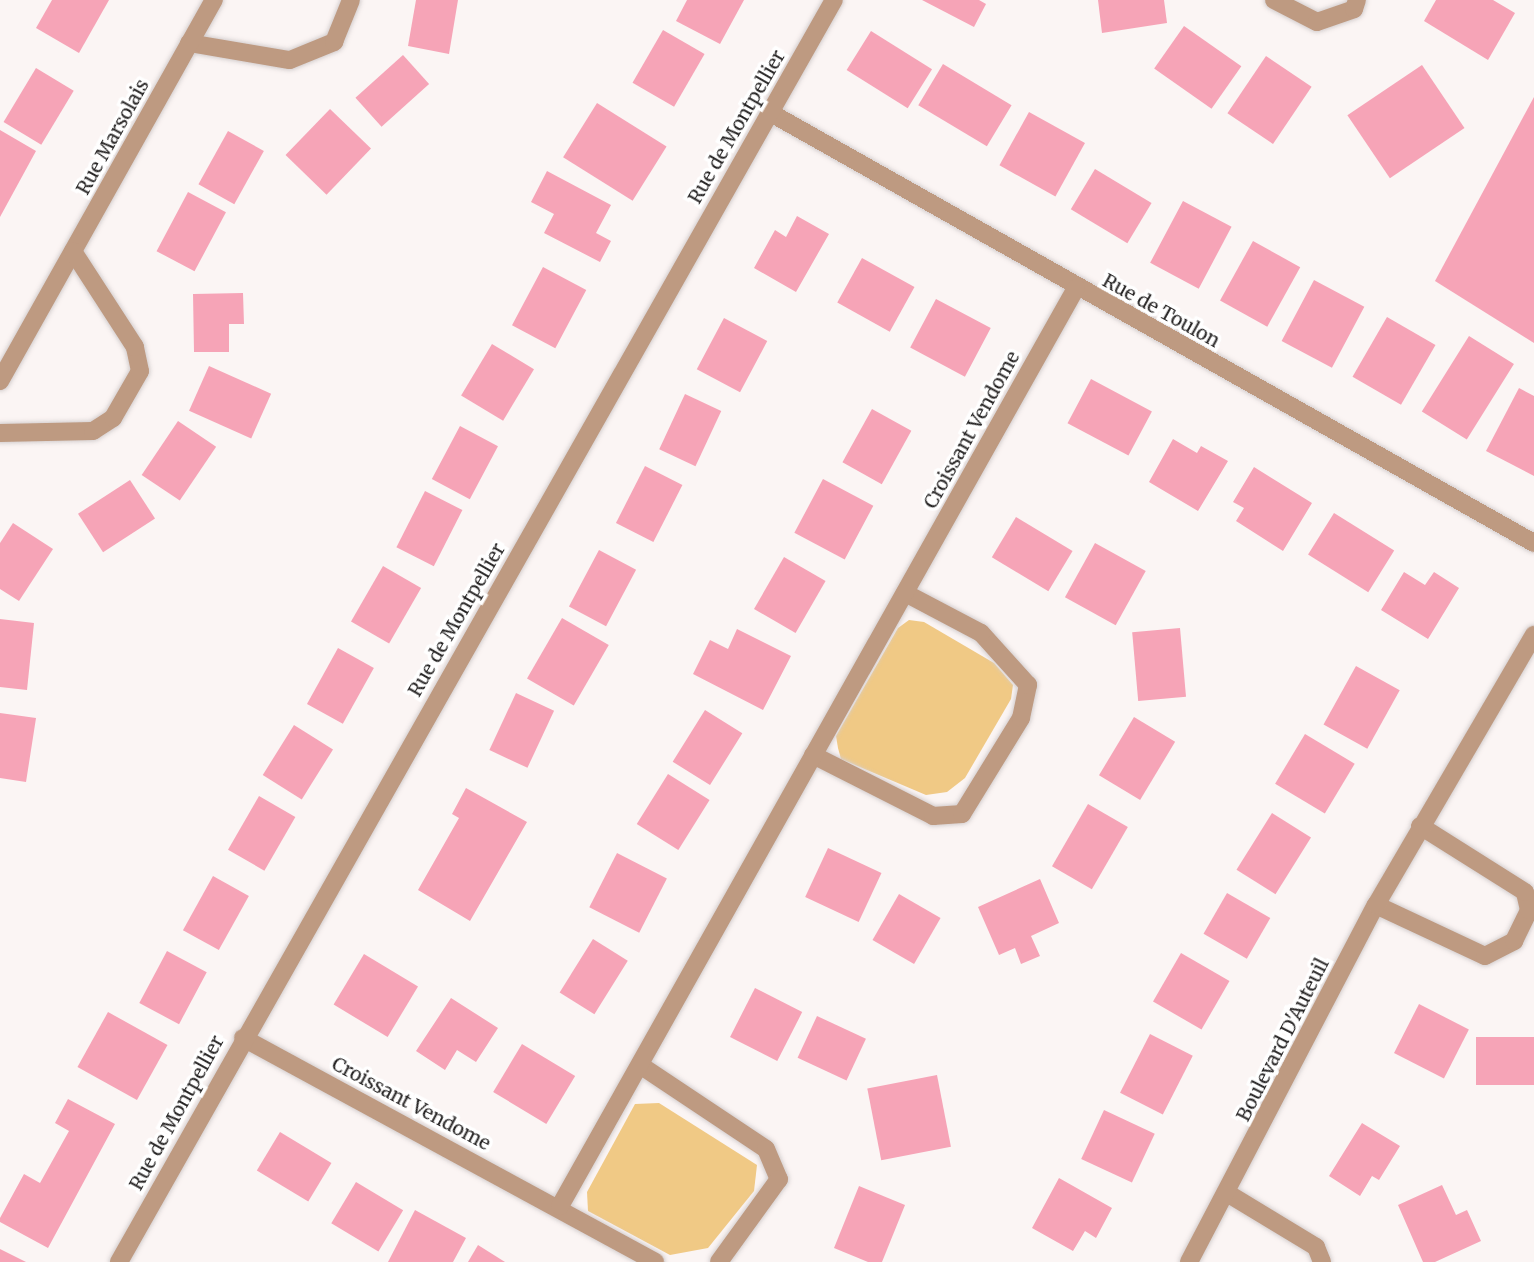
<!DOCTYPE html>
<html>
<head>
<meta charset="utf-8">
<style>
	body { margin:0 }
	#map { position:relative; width:1534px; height:1262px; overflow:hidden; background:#fbf5f4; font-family:Merriweather,serif }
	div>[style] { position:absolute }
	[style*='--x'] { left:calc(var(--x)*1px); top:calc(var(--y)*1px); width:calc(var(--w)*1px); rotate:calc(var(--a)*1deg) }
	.green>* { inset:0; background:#f0c985 }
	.building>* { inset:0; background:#f6a4b7; transform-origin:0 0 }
	.roads { filter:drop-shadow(0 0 2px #d5cfcf) drop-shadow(0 0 2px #d5cfcf) }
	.minor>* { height:18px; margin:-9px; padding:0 9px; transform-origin:9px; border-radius:9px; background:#be9a81 }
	span { translate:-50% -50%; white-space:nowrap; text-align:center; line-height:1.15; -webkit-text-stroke:7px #fff; paint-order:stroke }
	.street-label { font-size:19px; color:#262424 }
</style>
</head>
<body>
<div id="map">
	<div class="green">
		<div style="clip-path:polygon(909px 620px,924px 622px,994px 663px,1013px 685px,1011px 699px,965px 778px,947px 792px,926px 795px,841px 759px,838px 748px,836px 736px,898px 628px)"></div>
		<div style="clip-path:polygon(659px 1103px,757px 1165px,754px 1191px,708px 1248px,670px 1255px,588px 1211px,587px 1192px,635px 1104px)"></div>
	</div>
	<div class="building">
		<div style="clip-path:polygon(52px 0,109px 0,79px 53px,36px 28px)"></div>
		<div style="clip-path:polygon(416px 0,458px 0,449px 54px,408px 46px)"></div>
		<div style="clip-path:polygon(687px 0,744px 0,720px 44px,676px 21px)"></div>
		<div style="clip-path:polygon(922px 0,979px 0,986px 4px,974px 27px)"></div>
		<div style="clip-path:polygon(1098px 0,1164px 0,1167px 23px,1102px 33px)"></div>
		<div style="clip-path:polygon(1436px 0,1493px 0,1515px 13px,1488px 60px,1424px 21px)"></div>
		<div style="left:1184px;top:26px;width:70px;height:52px;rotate:35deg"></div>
		<div style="left:663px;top:30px;width:48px;height:61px;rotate:30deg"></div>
		<div style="left:871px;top:31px;width:72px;height:46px;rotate:32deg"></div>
		<div style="left:403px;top:55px;width:39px;height:64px;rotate:48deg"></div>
		<div style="left:1266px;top:56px;width:55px;height:69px;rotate:34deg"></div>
		<div style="left:943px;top:64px;width:80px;height:48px;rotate:31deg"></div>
		<div style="left:1422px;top:65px;width:76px;height:90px;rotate:56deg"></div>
		<div style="left:36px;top:68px;width:44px;height:63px;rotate:31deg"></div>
		<div style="clip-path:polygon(1534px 97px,1534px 343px,1435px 281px)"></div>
		<div style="left:597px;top:103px;width:82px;height:64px;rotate:32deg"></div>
		<div style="left:330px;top:109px;width:57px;height:64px;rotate:44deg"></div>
		<div style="left:1029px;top:112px;width:64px;height:61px;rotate:29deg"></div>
		<div style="clip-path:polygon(0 130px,36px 151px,0 217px)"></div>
		<div style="left:228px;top:131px;width:41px;height:61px;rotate:29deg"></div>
		<div style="left:1095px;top:169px;width:66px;height:47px;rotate:31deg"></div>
		<div style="clip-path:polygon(547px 171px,611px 205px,596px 233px,611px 241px,600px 262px,544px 233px,554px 214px,531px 202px)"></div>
		<div style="left:188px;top:192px;width:43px;height:67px;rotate:28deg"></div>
		<div style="left:1183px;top:201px;width:55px;height:70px;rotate:28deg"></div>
		<div style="clip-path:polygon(797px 216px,829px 234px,796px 292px,754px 268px,775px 230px,786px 237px)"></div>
		<div style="left:1253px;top:241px;width:54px;height:68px;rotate:29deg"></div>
		<div style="left:862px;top:258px;width:60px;height:51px;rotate:29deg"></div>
		<div style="left:543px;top:267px;width:49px;height:66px;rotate:28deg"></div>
		<div style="left:1314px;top:280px;width:57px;height:69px;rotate:28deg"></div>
		<div style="clip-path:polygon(243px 293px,244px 324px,229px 324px,229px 352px,194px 352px,193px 294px)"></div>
		<div style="left:936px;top:299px;width:62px;height:55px;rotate:28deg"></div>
		<div style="left:1387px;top:317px;width:56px;height:69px;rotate:30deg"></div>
		<div style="left:724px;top:318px;width:49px;height:58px;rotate:28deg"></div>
		<div style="left:1469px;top:336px;width:53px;height:89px;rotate:32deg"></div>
		<div style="left:492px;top:344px;width:49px;height:60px;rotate:31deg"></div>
		<div style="left:209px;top:366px;width:68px;height:49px;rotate:24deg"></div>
		<div style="left:1091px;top:379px;width:69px;height:50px;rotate:28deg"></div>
		<div style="clip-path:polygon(1519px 388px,1534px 396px,1534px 476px,1486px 451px)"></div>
		<div style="left:685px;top:394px;width:40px;height:61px;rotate:25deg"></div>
		<div style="left:872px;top:409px;width:45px;height:61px;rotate:29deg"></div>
		<div style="left:178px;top:421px;width:46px;height:65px;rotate:34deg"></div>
		<div style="left:460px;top:426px;width:43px;height:60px;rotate:28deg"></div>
		<div style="clip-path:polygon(1173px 439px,1197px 453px,1201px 446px,1228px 461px,1198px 511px,1149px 482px)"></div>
		<div style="left:645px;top:466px;width:42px;height:64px;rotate:27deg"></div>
		<div style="clip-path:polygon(1254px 467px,1312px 503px,1283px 551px,1236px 521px,1244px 508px,1233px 502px)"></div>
		<div style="left:823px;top:479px;width:57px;height:61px;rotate:28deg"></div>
		<div style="left:130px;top:480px;width:46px;height:62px;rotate:57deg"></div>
		<div style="left:425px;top:491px;width:42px;height:63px;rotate:27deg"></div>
		<div style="left:1334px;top:513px;width:71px;height:49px;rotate:32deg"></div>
		<div style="left:1016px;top:517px;width:66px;height:47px;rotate:31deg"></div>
		<div style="clip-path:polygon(13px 523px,53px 549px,19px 601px,0 589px,0 543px)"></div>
		<div style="left:1095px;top:543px;width:58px;height:62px;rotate:29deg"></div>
		<div style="left:599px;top:550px;width:42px;height:64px;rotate:28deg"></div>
		<div style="left:784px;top:557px;width:48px;height:60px;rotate:30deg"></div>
		<div style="left:383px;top:566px;width:44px;height:64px;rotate:30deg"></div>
		<div style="clip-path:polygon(1404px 572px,1425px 585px,1434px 572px,1459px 588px,1428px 639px,1381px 610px)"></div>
		<div style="left:562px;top:618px;width:54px;height:70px;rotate:30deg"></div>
		<div style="clip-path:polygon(0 619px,34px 623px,27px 690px,0 687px)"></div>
		<div style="left:1180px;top:628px;width:69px;height:48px;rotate:85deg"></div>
		<div style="clip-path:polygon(737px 629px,791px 656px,763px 710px,693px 674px,710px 640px,728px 649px)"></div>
		<div style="left:338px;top:648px;width:41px;height:64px;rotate:29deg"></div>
		<div style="left:1356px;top:666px;width:50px;height:67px;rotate:29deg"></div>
		<div style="left:516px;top:693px;width:42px;height:63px;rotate:25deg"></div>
		<div style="left:705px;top:710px;width:44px;height:61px;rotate:32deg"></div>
		<div style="clip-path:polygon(0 713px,36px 718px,26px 782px,0 778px)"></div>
		<div style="left:1134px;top:717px;width:48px;height:68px;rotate:31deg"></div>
		<div style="left:294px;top:725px;width:46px;height:59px;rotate:32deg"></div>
		<div style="left:1305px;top:734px;width:58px;height:58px;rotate:31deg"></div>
		<div style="left:668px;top:774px;width:49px;height:59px;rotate:32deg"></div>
		<div style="clip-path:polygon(466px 788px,527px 822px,470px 921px,418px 890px,459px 818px,452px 814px)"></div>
		<div style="left:259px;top:796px;width:42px;height:62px;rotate:30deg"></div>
		<div style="left:1088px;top:804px;width:46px;height:72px;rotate:30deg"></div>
		<div style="left:1272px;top:813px;width:46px;height:67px;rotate:32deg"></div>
		<div style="left:828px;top:848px;width:59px;height:54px;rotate:25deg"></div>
		<div style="left:617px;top:853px;width:56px;height:61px;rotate:27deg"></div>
		<div style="left:213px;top:876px;width:41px;height:62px;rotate:29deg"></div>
		<div style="clip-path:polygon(1040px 879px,1059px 923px,1031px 936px,1040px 956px,1021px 964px,1015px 948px,999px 955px,978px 907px)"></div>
		<div style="left:1227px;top:893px;width:50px;height:47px;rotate:30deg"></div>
		<div style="left:899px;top:894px;width:48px;height:53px;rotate:30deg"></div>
		<div style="left:593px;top:939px;width:41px;height:63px;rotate:32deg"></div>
		<div style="left:167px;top:951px;width:45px;height:59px;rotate:28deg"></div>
		<div style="left:1181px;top:953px;width:56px;height:56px;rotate:30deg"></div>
		<div style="left:364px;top:954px;width:63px;height:59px;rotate:31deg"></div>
		<div style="left:755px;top:988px;width:53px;height:55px;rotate:27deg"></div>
		<div style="clip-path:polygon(451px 998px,498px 1028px,476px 1062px,457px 1050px,445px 1070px,416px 1051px)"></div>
		<div style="left:1419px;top:1004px;width:56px;height:55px;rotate:27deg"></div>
		<div style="left:108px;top:1012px;width:68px;height:63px;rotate:29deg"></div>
		<div style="left:817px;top:1016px;width:54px;height:46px;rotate:25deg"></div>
		<div style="left:1150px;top:1034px;width:48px;height:66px;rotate:27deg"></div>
		<div style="left:1534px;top:1037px;width:48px;height:58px;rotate:90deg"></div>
		<div style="left:522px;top:1044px;width:62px;height:56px;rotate:31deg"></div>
		<div style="left:937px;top:1075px;width:73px;height:71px;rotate:79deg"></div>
		<div style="clip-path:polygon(68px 1099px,115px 1124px,48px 1248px,0 1222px,0 1218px,24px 1174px,40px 1183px,69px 1131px,55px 1123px)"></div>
		<div style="left:1104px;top:1110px;width:56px;height:54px;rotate:25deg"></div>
		<div style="clip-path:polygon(1362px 1123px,1400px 1146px,1379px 1180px,1372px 1176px,1360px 1196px,1329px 1176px)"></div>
		<div style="left:280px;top:1132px;width:60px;height:45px;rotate:31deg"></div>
		<div style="clip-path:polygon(1059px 1178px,1112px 1208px,1096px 1238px,1085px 1231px,1073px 1251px,1032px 1228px)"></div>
		<div style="left:356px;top:1182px;width:55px;height:48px;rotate:31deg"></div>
		<div style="clip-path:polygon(1442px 1185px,1456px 1215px,1467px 1210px,1481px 1241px,1435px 1262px,1423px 1262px,1398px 1205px)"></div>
		<div style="clip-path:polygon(859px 1186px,905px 1205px,882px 1262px,868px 1262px,834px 1248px)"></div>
		<div style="clip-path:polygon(415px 1210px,466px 1238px,453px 1262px,388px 1262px)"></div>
		<div style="clip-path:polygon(478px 1245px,505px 1262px,468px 1262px)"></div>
		<div style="clip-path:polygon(0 1249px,26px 1262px,0 1262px)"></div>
	</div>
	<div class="roads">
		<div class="minor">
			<div style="--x:1274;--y:0;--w:48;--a:27.1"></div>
			<div style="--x:1317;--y:22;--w:39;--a:-19"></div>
			<div style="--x:1354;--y:9;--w:9;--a:-72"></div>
			<div style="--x:189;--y:43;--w:102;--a:9.6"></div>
			<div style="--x:290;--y:60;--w:48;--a:-22.2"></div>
			<div style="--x:334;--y:42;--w:45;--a:-68"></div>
			<div style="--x:769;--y:112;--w:878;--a:29.4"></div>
			<div style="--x:0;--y:381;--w:437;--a:-60.7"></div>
			<div style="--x:0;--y:433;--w:93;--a:-1.2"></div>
			<div style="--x:93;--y:431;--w:24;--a:-33"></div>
			<div style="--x:113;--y:418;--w:54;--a:-60.1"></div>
			<div style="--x:140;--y:371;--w:25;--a:-102"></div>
			<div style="--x:135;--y:347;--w:114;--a:-122.9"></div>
			<div style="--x:813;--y:755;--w:135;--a:26.9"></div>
			<div style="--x:933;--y:816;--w:29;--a:-4"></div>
			<div style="--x:962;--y:814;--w:113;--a:-58.4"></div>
			<div style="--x:1021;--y:718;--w:34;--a:-78"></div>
			<div style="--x:1028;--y:685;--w:70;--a:-132.1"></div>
			<div style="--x:981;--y:633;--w:86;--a:-152.2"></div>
			<div style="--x:1376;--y:905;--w:120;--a:25.1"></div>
			<div style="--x:1485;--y:956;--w:33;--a:-27"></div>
			<div style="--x:1514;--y:941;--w:34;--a:-64"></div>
			<div style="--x:1529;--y:910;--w:18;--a:-103"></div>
			<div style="--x:1525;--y:892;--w:124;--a:-147.8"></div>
			<div style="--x:243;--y:1038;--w:469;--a:28.5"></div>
			<div style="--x:640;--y:1065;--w:151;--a:33.7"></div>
			<div style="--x:766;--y:1149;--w:33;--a:67"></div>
			<div style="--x:779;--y:1179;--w:102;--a:125.9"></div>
			<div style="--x:1227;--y:1193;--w:104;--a:31.2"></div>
			<div style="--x:1316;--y:1247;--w:16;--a:68"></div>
			<div style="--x:560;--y:1206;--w:1053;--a:-60.66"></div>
			<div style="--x:119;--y:1262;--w:1450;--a:-60.47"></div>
			<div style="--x:1189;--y:1262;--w:403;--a:-62.4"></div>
			<div style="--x:1376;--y:905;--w:313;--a:-59.7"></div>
		</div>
	</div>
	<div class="street-label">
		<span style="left:737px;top:127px;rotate:-60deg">Rue de Montpellier</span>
		<span style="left:113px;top:137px;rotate:-61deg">Rue Marsolais</span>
		<span style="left:1161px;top:311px;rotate:29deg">Rue de Toulon</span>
		<span style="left:972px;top:430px;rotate:-61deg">Croissant Vendome</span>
		<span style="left:457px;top:620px;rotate:-60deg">Rue de Montpellier</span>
		<span style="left:1283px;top:1040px;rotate:-63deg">Boulevard D'Auteuil</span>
		<span style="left:411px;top:1104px;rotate:28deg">Croissant Vendome</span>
		<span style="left:177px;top:1113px;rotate:-61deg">Rue de Montpellier</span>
	</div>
</div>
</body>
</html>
